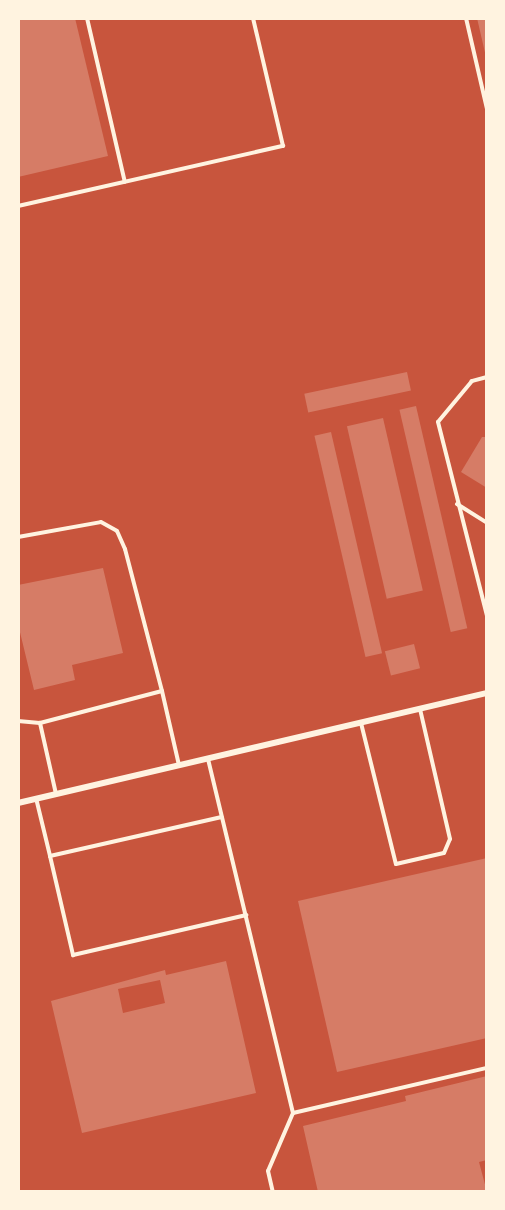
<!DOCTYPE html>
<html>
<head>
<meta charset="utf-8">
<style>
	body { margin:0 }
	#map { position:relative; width:505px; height:1210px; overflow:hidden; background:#c8553d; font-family:"Space Grotesk",sans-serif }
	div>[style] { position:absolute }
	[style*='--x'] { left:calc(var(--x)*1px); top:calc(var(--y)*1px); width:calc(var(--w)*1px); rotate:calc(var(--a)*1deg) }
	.building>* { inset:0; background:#d67c66; transform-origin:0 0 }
	.service>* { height:4px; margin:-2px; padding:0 2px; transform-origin:2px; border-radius:2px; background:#fff3e0 }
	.minor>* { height:6px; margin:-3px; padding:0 3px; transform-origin:3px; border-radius:3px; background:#fff3e0 }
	span { translate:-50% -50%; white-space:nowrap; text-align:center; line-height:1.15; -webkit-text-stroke:6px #fff3e0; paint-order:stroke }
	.frame { position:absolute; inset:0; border:20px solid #fff3e0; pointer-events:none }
</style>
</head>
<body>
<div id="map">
	<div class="building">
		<div style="clip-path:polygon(18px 18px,75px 18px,108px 156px,18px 177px)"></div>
		<div style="clip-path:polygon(477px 18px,487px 18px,487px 57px,486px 57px)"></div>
		<div style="left:407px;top:372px;width:19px;height:105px;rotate:78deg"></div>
		<div style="left:416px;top:406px;width:228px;height:17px;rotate:77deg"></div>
		<div style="left:383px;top:418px;width:177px;height:37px;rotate:77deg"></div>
		<div style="left:331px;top:432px;width:227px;height:17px;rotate:77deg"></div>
		<div style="clip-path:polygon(482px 437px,487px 437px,487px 488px,461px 472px)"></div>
		<div style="clip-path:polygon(103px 568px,123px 653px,72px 665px,75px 680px,34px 690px,18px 624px,18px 585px)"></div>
		<div style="left:414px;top:644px;width:25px;height:30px;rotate:76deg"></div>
		<div style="clip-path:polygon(487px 858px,487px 1038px,337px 1072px,298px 901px)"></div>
		<div style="clip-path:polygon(evenodd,226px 961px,256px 1093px,82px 1133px,51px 1001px,165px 970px,166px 975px,226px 961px,160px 980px,165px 1003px,123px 1013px,118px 989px,160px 980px)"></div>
		<div style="clip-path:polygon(487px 1076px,487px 1160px,479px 1162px,487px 1192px,318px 1192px,303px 1126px,406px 1101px,405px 1096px)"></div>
	</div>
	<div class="service">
		<div style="--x:87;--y:18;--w:168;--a:77"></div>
		<div style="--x:466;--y:18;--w:93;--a:77"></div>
		<div style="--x:18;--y:206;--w:272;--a:-12.8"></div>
		<div style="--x:283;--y:146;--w:131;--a:-103.2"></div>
		<div style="--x:487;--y:377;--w:16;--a:165"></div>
		<div style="--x:472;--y:381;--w:53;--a:129.7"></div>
		<div style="--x:438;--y:422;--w:200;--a:75.8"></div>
		<div style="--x:457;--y:504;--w:36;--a:32"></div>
		<div style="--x:18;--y:537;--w:84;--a:-10.2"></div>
		<div style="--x:101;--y:522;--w:18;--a:29"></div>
		<div style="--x:117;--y:531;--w:20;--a:66"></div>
		<div style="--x:125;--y:549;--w:147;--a:75.4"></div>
		<div style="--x:18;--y:721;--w:22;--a:5"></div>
		<div style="--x:361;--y:723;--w:145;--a:76.1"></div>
		<div style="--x:396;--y:864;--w:49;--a:-12.9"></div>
		<div style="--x:444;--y:853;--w:15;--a:-67"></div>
		<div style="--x:450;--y:839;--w:133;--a:-103"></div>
		<div style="--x:208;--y:759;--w:364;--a:76.5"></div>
		<div style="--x:293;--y:1113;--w:63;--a:113.3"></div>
		<div style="--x:268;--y:1171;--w:22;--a:77"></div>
		<div style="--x:56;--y:794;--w:73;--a:-102.7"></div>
		<div style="--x:40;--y:723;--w:126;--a:-14.7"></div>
		<div style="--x:162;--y:691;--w:76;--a:77.1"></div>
		<div style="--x:36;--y:798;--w:60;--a:76.4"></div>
		<div style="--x:50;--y:856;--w:176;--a:-12.8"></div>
		<div style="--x:50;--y:856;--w:102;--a:76.9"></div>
		<div style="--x:73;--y:955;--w:178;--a:-13"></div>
		<div style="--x:293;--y:1113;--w:199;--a:-13.1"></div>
	</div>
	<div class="minor">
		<div style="--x:18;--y:803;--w:482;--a:-13.2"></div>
	</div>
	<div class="frame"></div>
</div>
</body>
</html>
